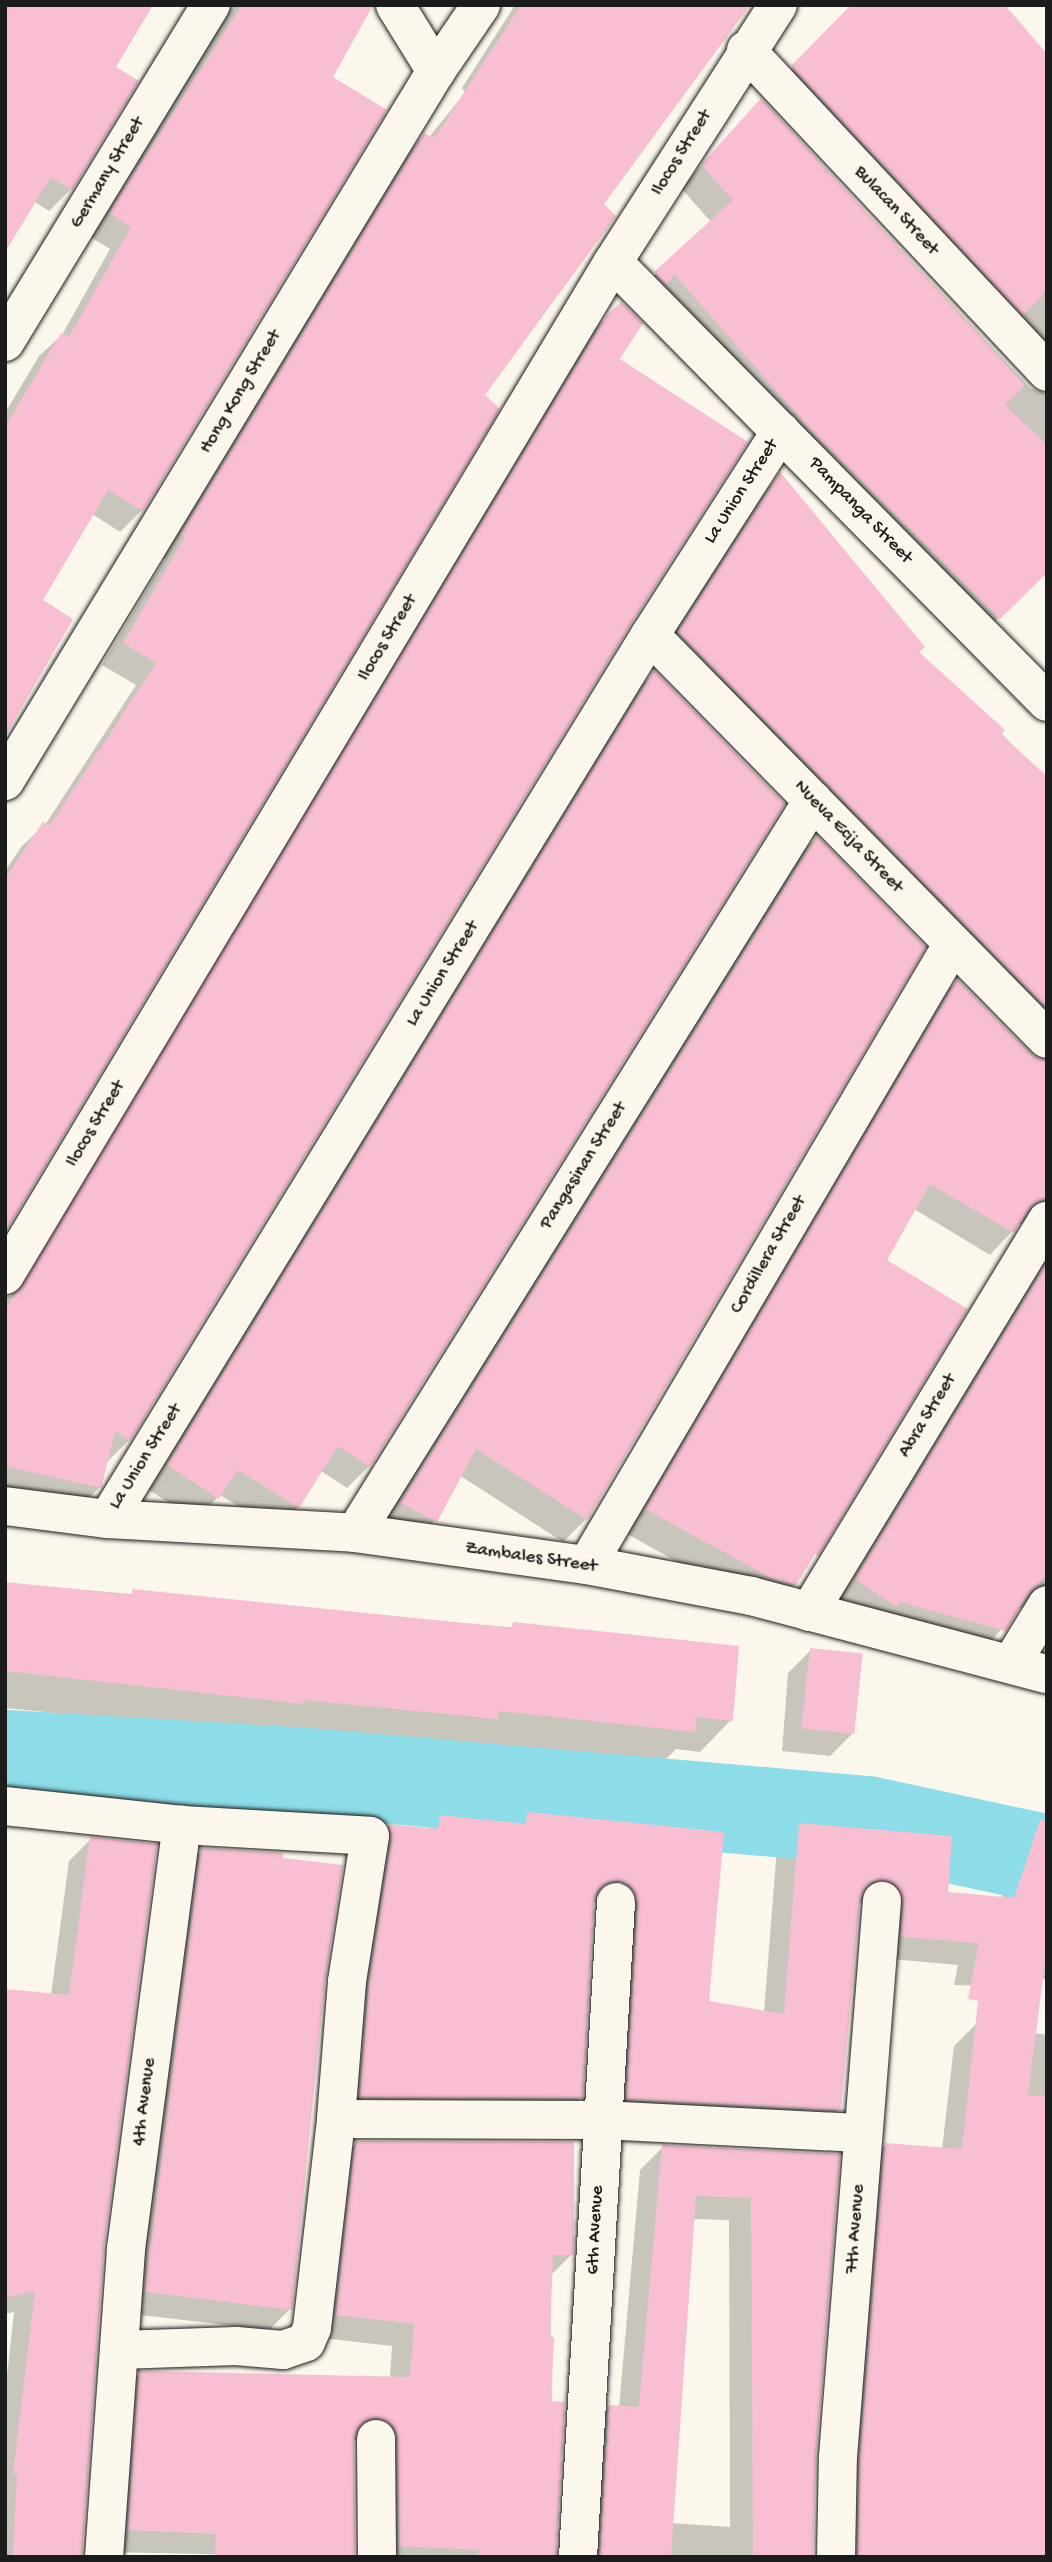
<!DOCTYPE html>
<html>
<head>
<meta charset="utf-8">
<style>
	body { margin:0 }
	#map { position:relative; width:1052px; height:2562px; overflow:hidden; background:#fbf7ec; font-family:"Gochi Hand",sans-serif }
	div>[style] { position:absolute }
	[style*='--x'] { left:calc(var(--x)*1px); top:calc(var(--y)*1px); width:calc(var(--w)*1px); rotate:calc(var(--a)*1deg) }
	.shadow>* { inset:0; background:#0003 }
	.river>* { height:89px; margin:-44.5px; padding:0 44.5px; transform-origin:44.5px; border-radius:44.5px; background:#8cdde7 }
	.building>* { inset:0; background:#f8bfd2; transform-origin:0 0 }
	.roads { filter:drop-shadow(0 0 2px #1c1c1c) drop-shadow(0 0 2px #1c1c1c) }
	.minor>* { height:38px; margin:-19px; padding:0 19px; transform-origin:19px; border-radius:19px; background:#fbf7ec }
	span { translate:-50% -50%; white-space:nowrap; text-align:center; line-height:1.15; -webkit-text-stroke:5px #fbf7ec; paint-order:stroke }
	.street-label { font-size:19px; color:#1c1c1c }
	.frame { position:absolute; inset:0; border:7px solid #1c1c1c; pointer-events:none }
</style>
</head>
<body>
<div id="map">
	<div class="shadow">
		<div style="clip-path:polygon(233px 5px,369px 5px,330px 78px,142px 510px,120px 532px,92px 514px,40px 601px,71px 619px,5px 736px,5px 413px,39px 356px,62px 335px,110px 249px,89px 236px)"></div>
		<div style="clip-path:polygon(515px 5px,748px 5px,601px 205px,483px 396px,497px 409px,5px 1229px,5px 871px,22px 846px,45px 825px,136px 685px,102px 665px,165px 559px,160px 556px,403px 157px,424px 135px,429px 137px,465px 93px,462px 88px)"></div>
		<div style="clip-path:polygon(857px 5px,1047px 57px,1047px 579px,1042px 574px,977px 640px,633px 295px,711px 222px,681px 188px,761px 100px,1030px 388px,1045px 393px,1042px 379px,771px 89px)"></div>
		<div style="clip-path:polygon(114px 67px,137px 81px,71px 189px,49px 211px,33px 201px)"></div>
		<div style="clip-path:polygon(608px 316px,618px 359px,630px 623px,129px 1440px,106px 1463px,100px 1487px,78px 1509px,5px 1492px,5px 1296px,11px 1296px,585px 339px)"></div>
		<div style="clip-path:polygon(780px 475px,917px 653px,1047px 778px,1047px 1627px,1037px 1608px,1019px 1608px,982px 1652px,834px 1602px,1035px 1224px,1019px 1224px,990px 1255px,914px 1209px,884px 1260px,795px 1584px,772px 1607px,693px 1571px,624px 1532px,935px 1003px,957px 981px,1040px 1062px,1045px 1062px,1041px 1046px,657px 655px,759px 497px)"></div>
		<div style="clip-path:polygon(654px 673px,369px 1466px,347px 1488px,321px 1471px,298px 1507px,276px 1529px,220px 1495px,196px 1520px,146px 1488px,632px 694px)"></div>
		<div style="clip-path:polygon(816px 838px,923px 947px,586px 1519px,563px 1542px,459px 1475px,434px 1521px,411px 1544px,378px 1527px,794px 861px)"></div>
		<div style="clip-path:polygon(5px 1583px,737px 1647px,731px 1720px,700px 1752px,676px 1749px,662px 1763px,472px 1743px,465px 1750px,273px 1731px,269px 1734px,5px 1708px)"></div>
		<div style="clip-path:polygon(811px 1650px,853px 1733px,830px 1756px,782px 1751px,788px 1673px)"></div>
		<div style="clip-path:polygon(528px 1814px,722px 1833px,708px 2002px,764px 2012px,777px 1847px,800px 1825px,946px 1894px,1000px 1898px,1022px 1877px,1047px 1885px,1047px 1980px,1031px 1977px,1020px 1987px,954px 1985px,958px 1965px,880px 1958px,871px 1904px,858px 1903px,840px 2109px,817px 2132px,605px 2121px,606px 1906px,592px 1901px,581px 2097px,559px 2120px,338px 2119px,366px 1848px,388px 1826px,428px 1830px,441px 1817px,517px 1825px)"></div>
		<div style="clip-path:polygon(91px 1839px,155px 1846px,5px 2127px,51px 1995px,69px 1861px)"></div>
		<div style="clip-path:polygon(202px 1850px,323px 1980px,290px 2309px,269px 2330px,124px 2313px,180px 1872px)"></div>
		<div style="clip-path:polygon(977px 2023px,1047px 2035px,1047px 2557px,836px 2557px,863px 2167px,885px 2145px,942px 2149px,954px 2046px)"></div>
		<div style="clip-path:polygon(356px 2143px,572px 2254px,550px 2276px,554px 2557px,376px 2557px,372px 2450px,352px 2439px,353px 2557px,106px 2552px,117px 2396px,140px 2373px,390px 2378px,392px 2346px,314px 2337px,333px 2166px)"></div>
		<div style="clip-path:polygon(evenodd,663px 2147px,838px 2155px,814px 2455px,812px 2557px,579px 2557px,587px 2430px,609px 2407px,619px 2408px,640px 2170px,663px 2147px,693px 2219px,729px 2220px,730px 2527px,671px 2523px,693px 2219px)"></div>
		<div style="clip-path:polygon(5px 2163px,102px 2247px,81px 2557px,5px 2557px,5px 2393px,14px 2312px,5px 2314px)"></div>
	</div>
	<div class="river">
		<div style="--x:5;--y:1754;--w:304;--a:3.4"></div>
		<div style="--x:308;--y:1772;--w:561;--a:4.91"></div>
		<div style="--x:867;--y:1820;--w:184;--a:12.2"></div>
	</div>
	<div class="building">
		<div style="clip-path:polygon(5px 5px,153px 5px,116px 67px,139px 81px,72px 190px,51px 177px,5px 252px)"></div>
		<div style="clip-path:polygon(242px 5px,373px 5px,333px 77px,387px 110px,143px 511px,108px 490px,43px 600px,73px 619px,5px 736px,5px 427px,61px 333px,69px 337px,131px 227px,109px 213px)"></div>
		<div style="clip-path:polygon(521px 5px,750px 5px,604px 204px,616px 216px,485px 395px,500px 409px,6px 1231px,5px 879px,43px 822px,50px 826px,156px 663px,123px 643px,185px 537px,181px 534px,424px 133px,433px 138px,438px 133px)"></div>
		<div style="clip-path:polygon(851px 5px,1005px 5px,1047px 54px,1047px 290px,1023px 315px,791px 66px)"></div>
		<div style="clip-path:polygon(761px 98px,1025px 385px,1005px 405px,1047px 445px,1047px 573px,1000px 619px,809px 428px,674px 274px,667px 285px,654px 272px,733px 200px,701px 165px)"></div>
		<div style="clip-path:polygon(621px 302px,643px 323px,620px 359px,748px 442px,631px 624px,130px 1441px,115px 1432px,101px 1488px,5px 1466px,5px 1311px,607px 315px)"></div>
		<div style="clip-path:polygon(780px 472px,925px 647px,919px 652px,1005px 730px,1001px 735px,1047px 776px,1047px 1008px,678px 632px)"></div>
		<div style="clip-path:polygon(654px 670px,785px 804px,370px 1467px,338px 1446px,299px 1508px,238px 1470px,219px 1499px,167px 1465px)"></div>
		<div style="clip-path:polygon(817px 836px,926px 947px,587px 1520px,476px 1449px,437px 1522px,400px 1503px)"></div>
		<div style="clip-path:polygon(957px 979px,1031px 1054px,1047px 1060px,1047px 1199px,1029px 1209px,1014px 1233px,930px 1184px,887px 1260px,968px 1309px,818px 1556px,815px 1554px,796px 1585px,773px 1579px,645px 1509px)"></div>
		<div style="clip-path:polygon(1047px 1263px,1047px 1575px,1028px 1594px,1006px 1631px,900px 1602px,897px 1607px,855px 1579px)"></div>
		<div style="clip-path:polygon(5px 1582px,132px 1595px,132px 1589px,512px 1628px,513px 1622px,739px 1646px,733px 1721px,697px 1717px,695px 1732px,499px 1711px,498px 1719px,303px 1700px,303px 1704px,5px 1671px)"></div>
		<div style="left:810px;top:1648px;width:53px;height:81px;rotate:6deg"></div>
		<div style="clip-path:polygon(527px 1812px,724px 1832px,709px 2001px,784px 2014px,799px 1823px,952px 1836px,948px 1892px,1014px 1898px,1040px 1820px,1047px 1821px,1047px 1947px,1028px 2095px,1047px 2096px,1047px 2557px,858px 2557px,860px 2458px,885px 2143px,962px 2149px,978px 2001px,968px 1999px,979px 1943px,901px 1937px,904px 1902px,894px 1883px,872px 1882px,860px 1899px,841px 2110px,626px 2099px,638px 1903px,629px 1884px,617px 1880px,598px 1889px,594px 1901px,583px 2098px,360px 2097px,369px 1985px,392px 1839px,388px 1824px,438px 1829px,440px 1815px,526px 1824px)"></div>
		<div style="clip-path:polygon(90px 1837px,157px 1844px,104px 2246px,82px 2557px,13px 2557px,17px 2474px,13px 2474px,35px 2291px,5px 2298px,5px 1989px,69px 1995px)"></div>
		<div style="clip-path:polygon(201px 1848px,283px 1853px,283px 1858px,343px 1865px,325px 1980px,292px 2310px,145px 2292px)"></div>
		<div style="clip-path:polygon(355px 2141px,574px 2142px,574px 2255px,553px 2255px,550px 2337px,554px 2337px,551px 2401px,565px 2402px,556px 2557px,478px 2557px,479px 2550px,399px 2546px,398px 2438px,394px 2427px,376px 2417px,364px 2421px,354px 2439px,355px 2557px,215px 2557px,216px 2534px,128px 2530px,139px 2371px,410px 2377px,414px 2324px,336px 2315px)"></div>
		<div style="clip-path:polygon(662px 2145px,840px 2154px,816px 2455px,813px 2557px,753px 2557px,751px 2198px,696px 2196px,671px 2557px,600px 2557px,609px 2405px,639px 2407px)"></div>
	</div>
	<div class="roads">
		<div class="minor">
			<div style="--x:395;--y:5;--w:78;--a:58.2"></div>
			<div style="--x:746;--y:50;--w:441;--a:46.9"></div>
			<div style="--x:613;--y:262;--w:618;--a:45.39"></div>
			<div style="--x:5;--y:342;--w:395;--a:-58.6"></div>
			<div style="--x:650;--y:635;--w:566;--a:45.5"></div>
			<div style="--x:5;--y:781;--w:831;--a:-58.74"></div>
			<div style="--x:436;--y:71;--w:80;--a:-55.7"></div>
			<div style="--x:5;--y:1275;--w:1181;--a:-59.03"></div>
			<div style="--x:613;--y:262;--w:305;--a:-57.3"></div>
			<div style="--x:5;--y:1506;--w:104;--a:7.2"></div>
			<div style="--x:108;--y:1519;--w:247;--a:3.2"></div>
			<div style="--x:355;--y:1533;--w:234;--a:7.9"></div>
			<div style="--x:587;--y:1565;--w:167;--a:10.7"></div>
			<div style="--x:751;--y:1596;--w:306;--a:14.8"></div>
			<div style="--x:108;--y:1519;--w:1037;--a:-58.49"></div>
			<div style="--x:650;--y:635;--w:242;--a:-57.3"></div>
			<div style="--x:355;--y:1533;--w:864;--a:-58"></div>
			<div style="--x:587;--y:1565;--w:719;--a:-59.51"></div>
			<div style="--x:809;--y:1612;--w:458;--a:-58.7"></div>
			<div style="--x:1011;--y:1664;--w:69;--a:-58.6"></div>
			<div style="--x:5;--y:1806;--w:178;--a:6.1"></div>
			<div style="--x:182;--y:1825;--w:188;--a:3.3"></div>
			<div style="--x:370;--y:1836;--w:148;--a:99"></div>
			<div style="--x:347;--y:1982;--w:137;--a:94.6"></div>
			<div style="--x:119;--y:2350;--w:117;--a:-2"></div>
			<div style="--x:236;--y:2346;--w:47;--a:4.9"></div>
			<div style="--x:283;--y:2350;--w:24;--a:-19"></div>
			<div style="--x:306;--y:2342;--w:15;--a:-67"></div>
			<div style="--x:312;--y:2328;--w:210;--a:-83.4"></div>
			<div style="--x:336;--y:2119;--w:266;--a:0.2"></div>
			<div style="--x:602;--y:2120;--w:261;--a:2.9"></div>
			<div style="--x:376;--y:2439;--w:118;--a:89.5"></div>
			<div style="--x:104;--y:2557;--w:309;--a:-85.9"></div>
			<div style="--x:126;--y:2249;--w:428;--a:-82.5"></div>
			<div style="--x:578;--y:2557;--w:656;--a:-86.68"></div>
			<div style="--x:836;--y:2557;--w:100;--a:-88.9"></div>
			<div style="--x:838;--y:2457;--w:558;--a:-85.48"></div>
		</div>
	</div>
	<div class="street-label">
		<span style="left:682px;top:153px;rotate:-58deg">Ilocos Street</span>
		<span style="left:108px;top:173px;rotate:-59deg">Germany Street</span>
		<span style="left:896px;top:211px;rotate:47deg">Bulacan Street</span>
		<span style="left:241px;top:392px;rotate:-59deg">Hong Kong Street</span>
		<span style="left:742px;top:492px;rotate:-57deg">La Union Street</span>
		<span style="left:860px;top:511px;rotate:46deg">Pampanga Street</span>
		<span style="left:388px;top:638px;rotate:-59deg">Ilocos Street</span>
		<span style="left:848px;top:837px;rotate:46deg">Nueva Ecija Street</span>
		<span style="left:443px;top:974px;rotate:-58deg">La Union Street</span>
		<span style="left:96px;top:1124px;rotate:-59deg">Ilocos Street</span>
		<span style="left:584px;top:1166px;rotate:-58deg">Pangasinan Street</span>
		<span style="left:769px;top:1255px;rotate:-60deg">Cordillera Street</span>
		<span style="left:928px;top:1416px;rotate:-59deg">Abra Street</span>
		<span style="left:146px;top:1457px;rotate:-58deg">La Union Street</span>
		<span style="left:531px;top:1558px;rotate:8deg">Zambales Street</span>
		<span style="left:145px;top:2102px;rotate:-83deg">4th Avenue</span>
		<span style="left:856px;top:2229px;rotate:-86deg">7th Avenue</span>
		<span style="left:596px;top:2230px;rotate:-87deg">6th Avenue</span>
	</div>
	<div class="frame"></div>
</div>
</body>
</html>
